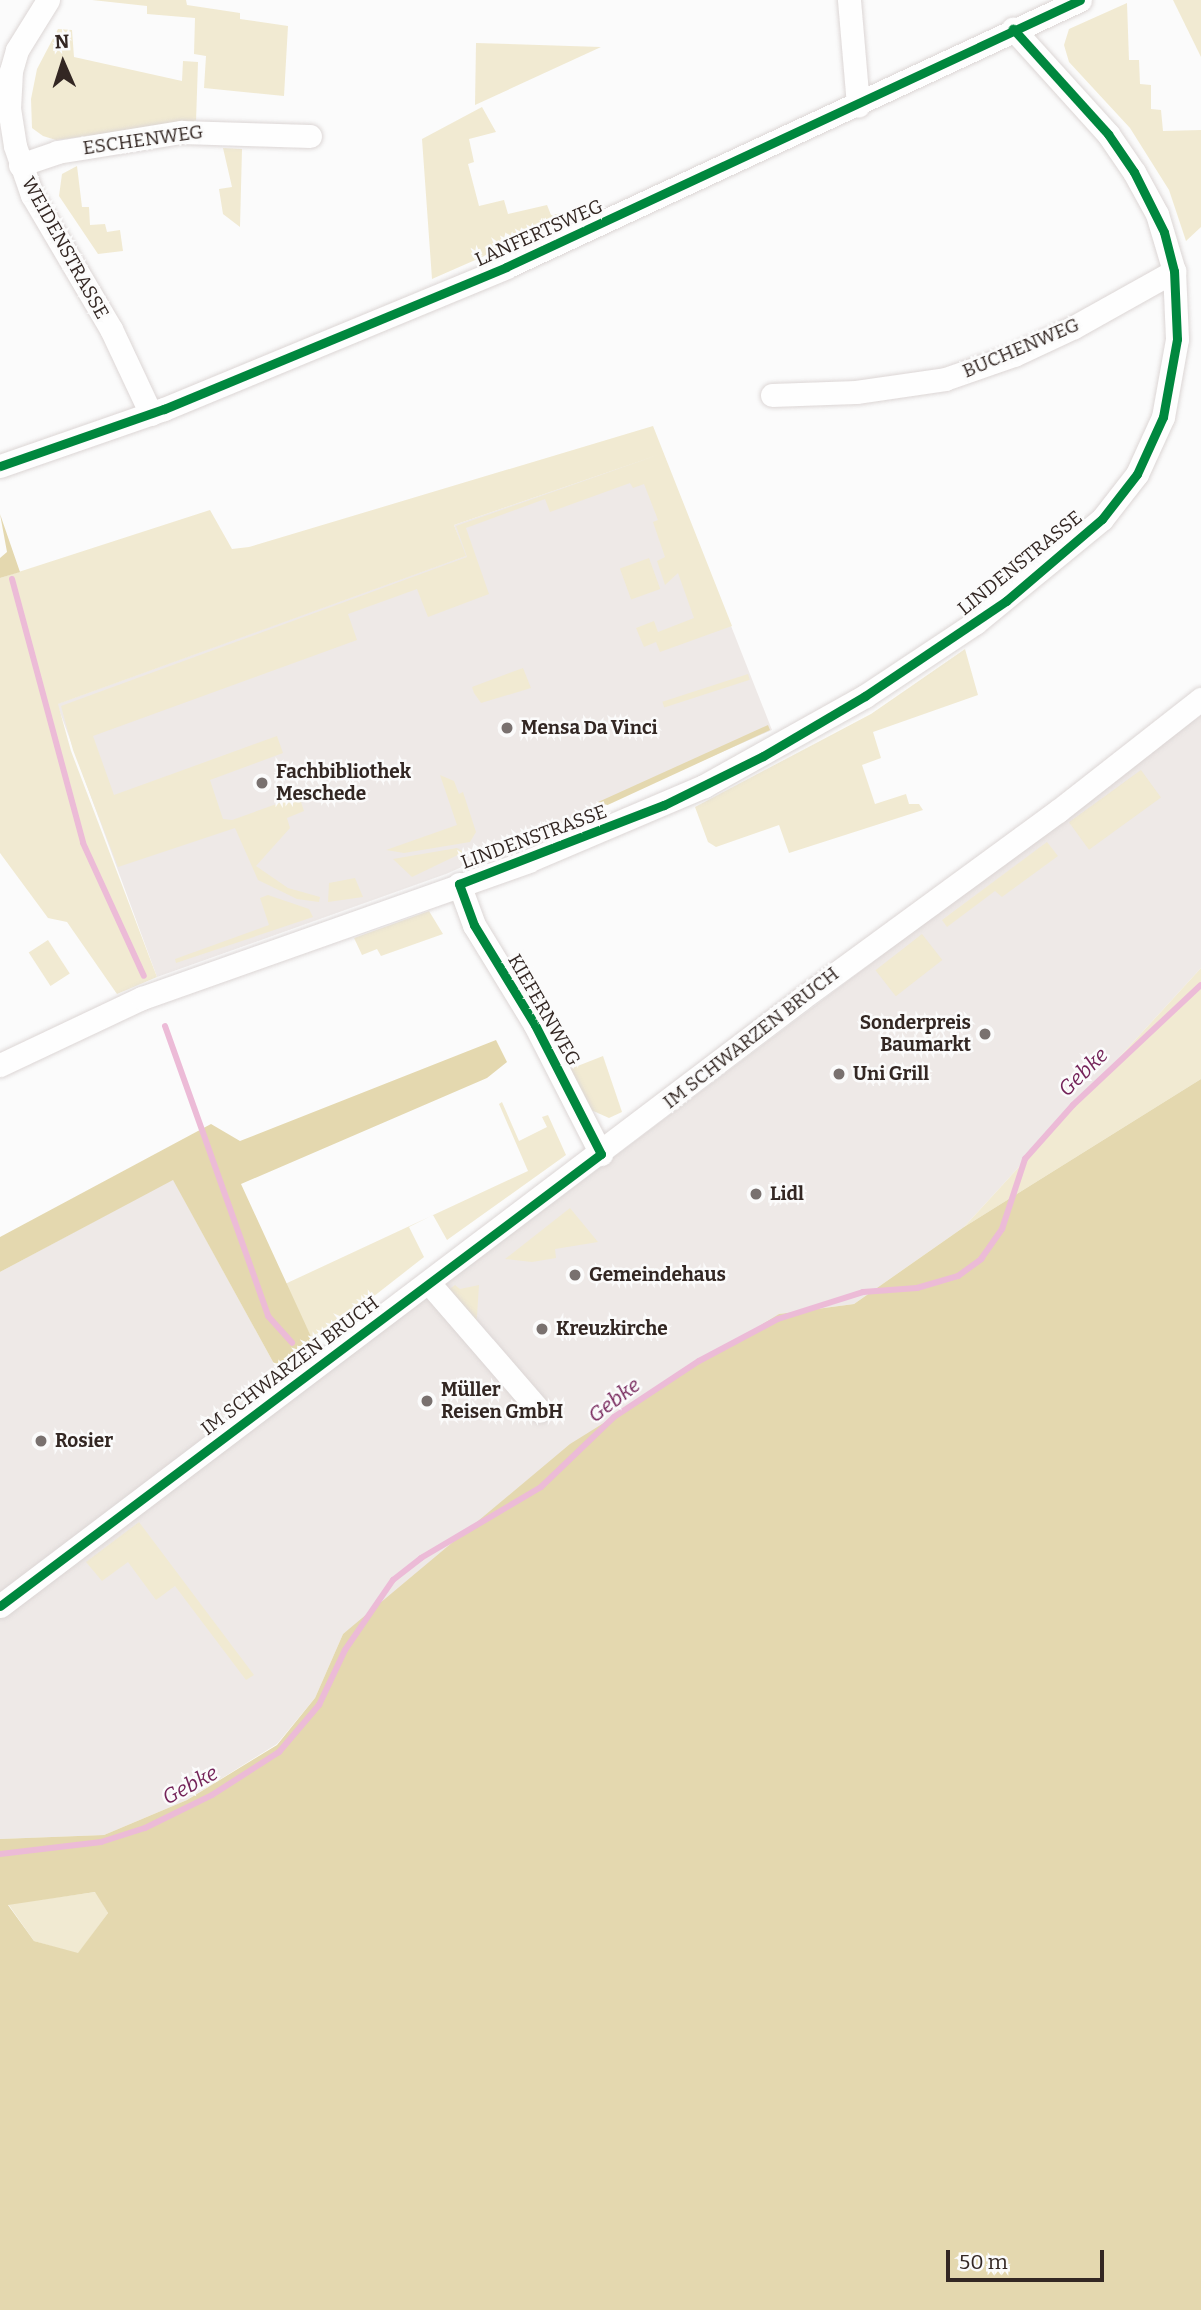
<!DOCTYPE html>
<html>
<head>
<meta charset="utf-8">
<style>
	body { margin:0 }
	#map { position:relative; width:1201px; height:2310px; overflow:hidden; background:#fbfbfb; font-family:Bitter,serif }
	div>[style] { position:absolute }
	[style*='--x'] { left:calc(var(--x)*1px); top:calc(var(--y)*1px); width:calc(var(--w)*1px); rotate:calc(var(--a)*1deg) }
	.built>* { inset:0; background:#eee9e7 }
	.green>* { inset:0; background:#f1ead2; transform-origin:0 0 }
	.forest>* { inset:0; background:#e4d8af }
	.stream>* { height:6px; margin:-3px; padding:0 3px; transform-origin:3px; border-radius:3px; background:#ecbbd7 }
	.roads { filter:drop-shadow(0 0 2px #dcd6d5) drop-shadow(0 0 2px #dcd6d5) }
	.street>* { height:23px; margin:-11.5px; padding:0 11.5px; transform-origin:11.5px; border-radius:11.5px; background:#fefefe }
	.cycleway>* { height:9px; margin:-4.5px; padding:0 4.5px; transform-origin:4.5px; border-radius:4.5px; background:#00873e }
	.dots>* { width:19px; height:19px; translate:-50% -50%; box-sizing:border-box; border:4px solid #fbfbfb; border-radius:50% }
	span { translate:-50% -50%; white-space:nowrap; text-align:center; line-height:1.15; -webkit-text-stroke:5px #fbfbfb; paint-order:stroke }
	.street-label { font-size:19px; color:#332723 }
	.poi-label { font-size:19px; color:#332723; font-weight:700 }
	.left { translate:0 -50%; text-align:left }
	.right { translate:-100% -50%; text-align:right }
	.water-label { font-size:21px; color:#742359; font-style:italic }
	.north { position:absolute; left:28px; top:28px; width:70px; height:70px; -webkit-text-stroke:5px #fbfbfb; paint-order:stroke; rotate:357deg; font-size:19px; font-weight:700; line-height:28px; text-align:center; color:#332723 }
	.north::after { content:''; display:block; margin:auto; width:24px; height:32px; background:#332723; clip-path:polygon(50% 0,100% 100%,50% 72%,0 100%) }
	.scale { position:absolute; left:946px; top:2250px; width:158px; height:32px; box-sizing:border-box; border:4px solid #332723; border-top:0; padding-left:9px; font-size:21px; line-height:24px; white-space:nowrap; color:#332723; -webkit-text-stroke:5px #fbfbfb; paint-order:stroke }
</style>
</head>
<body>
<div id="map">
	<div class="built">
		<div style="clip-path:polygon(663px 453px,772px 730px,446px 874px,157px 977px,57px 704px,465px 556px,454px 525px)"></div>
		<div style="clip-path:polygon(1201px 715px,1201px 968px,964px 1227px,854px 1304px,779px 1314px,343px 1634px,315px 1698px,277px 1744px,187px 1800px,104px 1835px,0 1839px,0 1272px,173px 1179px,278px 1371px,298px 1395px)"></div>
	</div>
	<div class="green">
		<div style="clip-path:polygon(92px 0,186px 0,187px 5px,240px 13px,240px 19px,288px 26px,284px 96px,204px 88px,206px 56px,194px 54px,195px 18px,147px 14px,147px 6px)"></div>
		<div style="clip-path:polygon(1173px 0,1201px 0,1201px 57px)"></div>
		<div style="clip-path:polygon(1127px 3px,1129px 60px,1139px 60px,1140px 84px,1151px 85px,1151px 109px,1161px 110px,1163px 131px,1201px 130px,1201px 227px,1186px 241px,1169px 190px,1130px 128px,1069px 62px,1064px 45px,1069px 29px)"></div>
		<div style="clip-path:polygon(58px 29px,72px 30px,74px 57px,182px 81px,183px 61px,198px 62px,196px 122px,56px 140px,43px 136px,32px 128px,31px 99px,37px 69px)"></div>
		<div style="clip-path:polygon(476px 43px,601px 47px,475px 105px)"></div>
		<div style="clip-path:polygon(482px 107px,496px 132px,469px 139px,474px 162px,468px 164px,479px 206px,504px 200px,508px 214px,547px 205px,551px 215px,563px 213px,564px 221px,432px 279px,422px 139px)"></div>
		<div style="clip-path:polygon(223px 148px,242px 149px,240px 227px,223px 214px,219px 189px,232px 187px)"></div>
		<div style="clip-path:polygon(77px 166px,82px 207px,89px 207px,90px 225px,105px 224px,107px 232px,120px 230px,123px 251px,98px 254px,59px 196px,62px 174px)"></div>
		<div style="clip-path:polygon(653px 426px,732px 626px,660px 652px,656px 642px,644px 647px,636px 628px,654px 621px,658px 632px,694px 618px,678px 573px,665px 585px,657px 561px,665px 557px,653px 522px,658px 520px,644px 484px,633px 488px,630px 483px,550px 512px,545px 499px,466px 528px,489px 594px,428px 617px,417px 589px,348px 614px,357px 640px,93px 736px,114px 795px,277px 736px,283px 753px,210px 780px,223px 819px,232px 820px,299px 796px,304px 811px,287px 818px,290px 828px,256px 866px,288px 888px,320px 897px,319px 902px,297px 899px,258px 880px,235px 828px,118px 867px,73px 750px,61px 706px,467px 557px,456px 526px,661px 454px,454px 525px,466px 556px,58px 704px,71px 751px,157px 977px,117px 994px,67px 922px,48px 918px,0 853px,0 578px,210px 510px,232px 549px,249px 547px)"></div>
		<div style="left:649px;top:558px;width:33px;height:31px;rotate:70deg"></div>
		<div style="clip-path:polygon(965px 649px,978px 695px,873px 732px,881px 758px,862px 765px,875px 804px,906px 794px,909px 804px,919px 804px,923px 810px,789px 853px,779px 825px,716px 847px,708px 842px,695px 807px,871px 714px)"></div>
		<div style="clip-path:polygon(523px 668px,531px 688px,481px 703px,474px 693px,472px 687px)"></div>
		<div style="left:748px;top:674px;width:6px;height:90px;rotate:72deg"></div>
		<div style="left:1141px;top:770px;width:34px;height:89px;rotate:54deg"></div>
		<div style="clip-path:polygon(440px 775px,454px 781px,459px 794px,463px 792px,476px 832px,470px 842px,404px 853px,386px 850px,457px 825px)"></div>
		<div style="clip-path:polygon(1047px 842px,1058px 856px,1002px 897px,995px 891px,947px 927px,942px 920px)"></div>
		<div style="clip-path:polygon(457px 848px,464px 852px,412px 877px,393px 859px)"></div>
		<div style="clip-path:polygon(355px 878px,363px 897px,328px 902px,329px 883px)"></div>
		<div style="clip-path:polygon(268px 895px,309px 909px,313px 917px,176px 963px,175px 959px,269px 925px,260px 898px)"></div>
		<div style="clip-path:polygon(429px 911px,443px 934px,381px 956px,377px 949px,362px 955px,354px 938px)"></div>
		<div style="left:922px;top:934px;width:33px;height:59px;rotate:52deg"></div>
		<div style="left:48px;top:940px;width:40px;height:23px;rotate:57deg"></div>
		<div style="clip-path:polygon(1201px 968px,1201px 1079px,964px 1227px)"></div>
		<div style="clip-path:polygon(603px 1056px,622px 1112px,609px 1118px,591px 1110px,570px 1069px)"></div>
		<div style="clip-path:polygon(502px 1102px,519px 1141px,547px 1127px,542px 1117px,548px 1115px,566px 1155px,447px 1240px,433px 1215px,409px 1227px,424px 1257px,314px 1343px,285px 1284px,528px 1171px,499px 1104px)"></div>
		<div style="clip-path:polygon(570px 1208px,598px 1242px,555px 1249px,556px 1258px,532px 1262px,505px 1259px)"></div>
		<div style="clip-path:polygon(455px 1285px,460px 1289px,479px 1285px,476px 1331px,444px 1293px)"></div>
		<div style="clip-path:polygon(139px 1522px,254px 1675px,246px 1680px,175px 1586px,156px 1600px,128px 1562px,102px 1581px,86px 1562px)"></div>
		<div style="clip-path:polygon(96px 1892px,108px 1913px,78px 1954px,34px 1941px,8px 1904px)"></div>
	</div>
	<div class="forest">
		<div style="clip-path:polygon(0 514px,20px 572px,0 578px,0 558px,7px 552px)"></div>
		<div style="clip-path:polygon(768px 725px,770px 730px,599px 809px,596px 803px)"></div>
		<div style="clip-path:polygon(496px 1040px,507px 1062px,487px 1078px,241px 1184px,314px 1343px,278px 1371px,173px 1180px,0 1272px,0 1237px,211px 1124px,240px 1141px)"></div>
		<div style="clip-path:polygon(evenodd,1201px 1079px,1201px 2310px,0 2310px,0 1839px,104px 1835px,187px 1800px,277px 1745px,315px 1698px,343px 1634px,570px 1444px,779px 1314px,854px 1304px,964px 1227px,1201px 1079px,95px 1892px,108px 1913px,78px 1953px,34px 1941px,8px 1905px,95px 1892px)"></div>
	</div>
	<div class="stream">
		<div style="--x:12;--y:579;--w:273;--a:74.9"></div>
		<div style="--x:83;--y:843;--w:146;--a:65.4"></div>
		<div style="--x:165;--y:1026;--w:308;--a:70.4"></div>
		<div style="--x:268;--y:1316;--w:36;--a:48"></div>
		<div style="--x:0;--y:1854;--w:102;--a:-6.8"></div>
		<div style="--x:101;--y:1842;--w:46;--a:-17.7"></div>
		<div style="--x:145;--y:1828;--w:75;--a:-26.2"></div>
		<div style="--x:212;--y:1795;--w:80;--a:-32.7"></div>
		<div style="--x:279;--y:1752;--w:62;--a:-49.6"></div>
		<div style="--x:319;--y:1705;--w:61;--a:-64.7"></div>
		<div style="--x:345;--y:1650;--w:85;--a:-55.6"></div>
		<div style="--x:393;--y:1580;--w:36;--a:-38"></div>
		<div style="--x:421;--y:1558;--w:139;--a:-30.6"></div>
		<div style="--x:541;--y:1487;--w:101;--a:-43.8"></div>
		<div style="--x:614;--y:1417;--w:102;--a:-33.4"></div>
		<div style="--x:699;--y:1361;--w:89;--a:-28"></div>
		<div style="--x:778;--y:1319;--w:89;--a:-17.6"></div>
		<div style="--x:863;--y:1292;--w:54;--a:-4.2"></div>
		<div style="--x:917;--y:1288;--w:43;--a:-16.3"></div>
		<div style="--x:958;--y:1276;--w:29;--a:-36"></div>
		<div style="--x:981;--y:1259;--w:37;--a:-55"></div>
		<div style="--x:1002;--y:1229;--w:74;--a:-71.8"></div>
		<div style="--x:1025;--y:1159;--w:72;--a:-48.4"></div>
		<div style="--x:1073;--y:1105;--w:175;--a:-43.2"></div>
	</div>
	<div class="roads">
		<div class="street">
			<div style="--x:48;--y:0;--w:59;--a:121.8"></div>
			<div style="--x:17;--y:50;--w:22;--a:106"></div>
			<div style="--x:11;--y:71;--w:37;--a:93"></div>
			<div style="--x:9;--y:108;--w:38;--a:81"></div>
			<div style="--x:15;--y:146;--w:52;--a:70.9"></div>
			<div style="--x:32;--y:195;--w:156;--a:59.5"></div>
			<div style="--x:111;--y:329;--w:94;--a:64.8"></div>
			<div style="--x:849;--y:0;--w:106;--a:85.1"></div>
			<div style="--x:20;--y:165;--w:39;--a:-19"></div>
			<div style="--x:57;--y:152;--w:126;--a:-9.2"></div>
			<div style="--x:181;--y:132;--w:129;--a:1.8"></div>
			<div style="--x:772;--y:395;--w:84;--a:-2"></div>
			<div style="--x:856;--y:392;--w:90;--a:-8.3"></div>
			<div style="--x:945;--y:379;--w:73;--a:-19.2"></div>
			<div style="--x:1014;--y:355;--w:66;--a:-25"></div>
			<div style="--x:1074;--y:327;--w:115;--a:-29.2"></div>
			<div style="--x:0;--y:466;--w:174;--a:-19.2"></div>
			<div style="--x:164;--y:409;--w:370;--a:-22.5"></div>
			<div style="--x:506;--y:267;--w:633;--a:-24.95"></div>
			<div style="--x:459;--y:884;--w:44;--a:69.9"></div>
			<div style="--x:474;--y:925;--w:117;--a:58.6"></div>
			<div style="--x:535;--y:1025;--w:145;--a:62.9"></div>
			<div style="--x:0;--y:1065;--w:157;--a:-25.3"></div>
			<div style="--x:142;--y:998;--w:410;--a:-19.5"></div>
			<div style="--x:528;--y:861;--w:191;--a:-23.1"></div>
			<div style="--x:704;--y:786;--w:184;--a:-29.2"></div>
			<div style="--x:865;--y:696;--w:132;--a:-33.6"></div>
			<div style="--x:975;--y:623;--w:164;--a:-39.3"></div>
			<div style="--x:1102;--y:519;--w:57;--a:-52.1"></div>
			<div style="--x:1137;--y:474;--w:63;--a:-65.5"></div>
			<div style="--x:1163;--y:417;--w:79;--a:-79.8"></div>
			<div style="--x:1177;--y:339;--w:68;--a:-92.5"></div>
			<div style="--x:1174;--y:271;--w:59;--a:-106.6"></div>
			<div style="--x:1157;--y:214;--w:48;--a:-118.7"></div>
			<div style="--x:1134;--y:172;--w:46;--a:-124.4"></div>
			<div style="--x:1108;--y:134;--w:142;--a:-132.1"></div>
			<div style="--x:429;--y:1283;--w:169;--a:49.1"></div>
			<div style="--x:0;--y:1606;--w:1005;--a:-37.15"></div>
			<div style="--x:801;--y:999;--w:318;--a:-36.2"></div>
			<div style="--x:1058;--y:811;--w:182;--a:-38.1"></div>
		</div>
	</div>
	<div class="cycleway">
		<div style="--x:0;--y:466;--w:174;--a:-19.2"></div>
		<div style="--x:164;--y:409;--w:370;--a:-22.5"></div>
		<div style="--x:506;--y:267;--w:633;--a:-24.95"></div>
		<div style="--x:0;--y:1606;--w:752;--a:-36.95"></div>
		<div style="--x:601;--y:1154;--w:145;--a:-117.1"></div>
		<div style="--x:535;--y:1025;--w:117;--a:-121.4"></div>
		<div style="--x:474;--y:925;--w:44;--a:-110.1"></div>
		<div style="--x:459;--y:884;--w:220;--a:-21.1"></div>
		<div style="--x:664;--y:805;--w:110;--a:-26.3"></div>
		<div style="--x:763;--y:756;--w:118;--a:-30.5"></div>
		<div style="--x:865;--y:696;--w:170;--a:-34"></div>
		<div style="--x:1006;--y:601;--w:126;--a:-40.5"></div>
		<div style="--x:1102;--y:519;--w:57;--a:-52.1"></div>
		<div style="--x:1137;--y:474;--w:63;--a:-65.5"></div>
		<div style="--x:1163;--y:417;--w:79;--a:-79.8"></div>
		<div style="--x:1177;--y:339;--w:68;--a:-92.5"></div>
		<div style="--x:1174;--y:271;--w:40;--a:-104.4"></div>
		<div style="--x:1164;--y:232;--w:67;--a:-116.6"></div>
		<div style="--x:1134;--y:172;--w:46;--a:-124.4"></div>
		<div style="--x:1108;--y:134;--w:142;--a:-132.1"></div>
	</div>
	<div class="dots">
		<div style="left:507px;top:728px;background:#79716f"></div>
		<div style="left:262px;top:783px;background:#79716f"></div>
		<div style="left:985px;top:1034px;background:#79716f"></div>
		<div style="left:839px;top:1074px;background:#79716f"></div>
		<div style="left:756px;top:1194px;background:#79716f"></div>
		<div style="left:575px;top:1275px;background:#79716f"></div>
		<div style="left:542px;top:1329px;background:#79716f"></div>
		<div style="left:427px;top:1401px;background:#79716f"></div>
		<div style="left:41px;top:1441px;background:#79716f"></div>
	</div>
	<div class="street-label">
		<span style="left:143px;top:140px;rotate:-8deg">ESCHENWEG</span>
		<span style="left:539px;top:233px;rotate:-24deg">LANFERTSWEG</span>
		<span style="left:65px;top:248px;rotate:61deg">WEIDENSTRASSE</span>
		<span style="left:1021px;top:348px;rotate:-23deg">BUCHENWEG</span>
		<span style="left:1020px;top:563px;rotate:-39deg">LINDENSTRASSE</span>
		<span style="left:534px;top:837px;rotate:-20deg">LINDENSTRASSE</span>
		<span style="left:544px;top:1010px;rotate:60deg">KIEFERNWEG</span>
		<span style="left:751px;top:1038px;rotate:-38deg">IM SCHWARZEN BRUCH</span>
		<span style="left:290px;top:1366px;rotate:-37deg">IM SCHWARZEN BRUCH</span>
	</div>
	<div class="poi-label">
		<span class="left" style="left:521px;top:728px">Mensa Da Vinci</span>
		<span class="left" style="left:276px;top:783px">Fachbibliothek<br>Meschede</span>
		<span class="right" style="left:971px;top:1034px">Sonderpreis<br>Baumarkt</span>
		<span class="left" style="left:853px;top:1074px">Uni Grill</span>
		<span class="left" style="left:770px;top:1194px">Lidl</span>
		<span class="left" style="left:589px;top:1275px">Gemeindehaus</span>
		<span class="left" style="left:556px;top:1329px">Kreuzkirche</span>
		<span class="left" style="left:441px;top:1401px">Müller<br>Reisen GmbH</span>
		<span class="left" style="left:55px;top:1441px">Rosier</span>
	</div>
	<div class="water-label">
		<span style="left:1083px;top:1072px;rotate:-44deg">Gebke</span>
		<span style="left:614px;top:1400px;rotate:-37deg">Gebke</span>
		<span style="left:190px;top:1785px;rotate:-28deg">Gebke</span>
	</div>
	<div class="north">N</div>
	<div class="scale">50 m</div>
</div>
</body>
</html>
